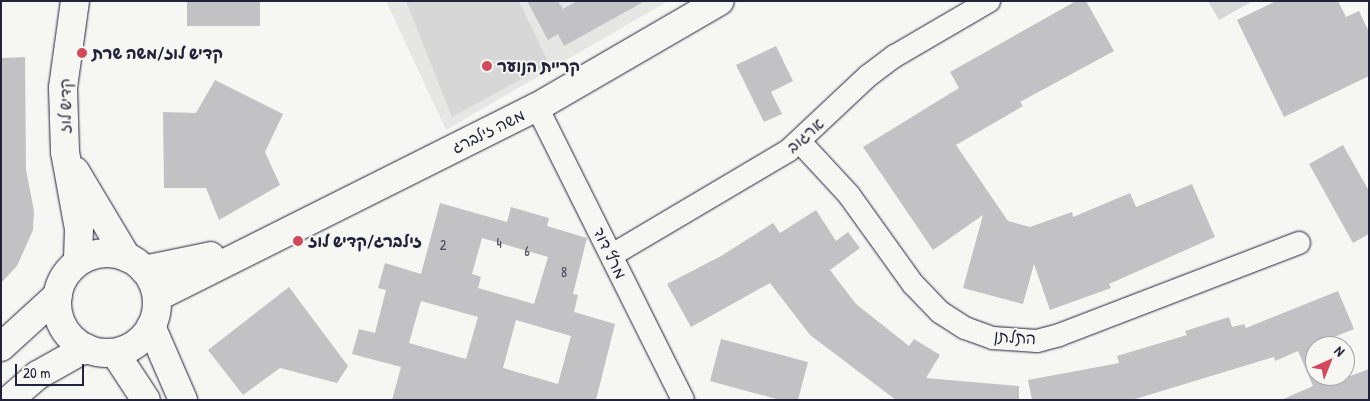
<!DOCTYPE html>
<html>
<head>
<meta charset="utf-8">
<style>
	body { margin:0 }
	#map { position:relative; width:1370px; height:401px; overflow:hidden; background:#f6f6f2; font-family:"Patrick Hand","Playpen Sans Hebrew",sans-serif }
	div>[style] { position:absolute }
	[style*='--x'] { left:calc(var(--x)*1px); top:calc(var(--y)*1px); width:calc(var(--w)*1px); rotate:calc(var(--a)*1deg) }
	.built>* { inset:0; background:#e6e6e4 }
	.green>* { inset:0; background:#d7d7d7 }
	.building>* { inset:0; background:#c2c2c4; transform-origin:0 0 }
	.roads { filter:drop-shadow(0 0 1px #22223b) drop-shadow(0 0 1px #22223b) }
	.minor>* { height:22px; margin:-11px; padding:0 11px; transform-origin:11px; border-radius:11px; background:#f6f6f2 }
	.tertiary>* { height:28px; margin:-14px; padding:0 14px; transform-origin:14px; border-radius:14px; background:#f6f6f2 }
	.tertiary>.ring { margin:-14px; padding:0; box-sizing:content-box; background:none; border:28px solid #f6f6f2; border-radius:50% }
	.dots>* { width:14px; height:14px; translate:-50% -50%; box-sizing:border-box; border:2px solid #f6f6f2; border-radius:50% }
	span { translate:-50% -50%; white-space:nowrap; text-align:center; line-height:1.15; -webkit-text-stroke:4px #f6f6f2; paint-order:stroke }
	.number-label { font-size:14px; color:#4a4a5d }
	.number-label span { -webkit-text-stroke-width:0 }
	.poi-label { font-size:16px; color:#22223b; font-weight:700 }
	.left { translate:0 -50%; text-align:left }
	.street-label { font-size:16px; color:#22223b }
	.frame { position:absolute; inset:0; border:2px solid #22223b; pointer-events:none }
	.north { position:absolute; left:1305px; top:336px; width:50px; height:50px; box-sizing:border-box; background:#f6f6f2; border:1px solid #a1a1a9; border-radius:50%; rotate:44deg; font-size:14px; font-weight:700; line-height:20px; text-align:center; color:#22223b }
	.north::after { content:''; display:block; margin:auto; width:18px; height:22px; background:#d1495b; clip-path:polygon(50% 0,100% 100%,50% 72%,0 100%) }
	.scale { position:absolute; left:15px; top:364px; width:69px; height:22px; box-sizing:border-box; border:2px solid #22223b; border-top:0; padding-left:6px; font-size:15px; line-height:18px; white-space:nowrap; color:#22223b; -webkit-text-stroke:4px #f6f6f2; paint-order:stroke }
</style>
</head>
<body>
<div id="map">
	<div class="built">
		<div style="clip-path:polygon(386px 1px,668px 1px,446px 130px)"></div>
	</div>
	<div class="green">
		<div style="clip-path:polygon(406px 1px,519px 1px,549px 64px,452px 117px)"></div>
		<div style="clip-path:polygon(1208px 1px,1253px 1px,1219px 20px)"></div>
	</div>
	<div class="building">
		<div style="left:187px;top:1px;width:73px;height:25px"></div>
		<div style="clip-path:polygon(527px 1px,558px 1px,563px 9px,577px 1px,645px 1px,564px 46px,558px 34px,548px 40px)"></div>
		<div style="clip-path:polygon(1076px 1px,1086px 1px,1114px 51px,1020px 102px,1023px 106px,956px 145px,1008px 221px,1030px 227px,1072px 212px,1073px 217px,1130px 193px,1136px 207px,1192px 184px,1215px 237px,1109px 284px,1111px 288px,1050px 310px,1034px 264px,1023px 304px,963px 288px,983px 215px,933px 250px,863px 147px,959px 88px,950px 72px)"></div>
		<div style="clip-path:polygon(1276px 1px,1338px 1px,1346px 17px,1359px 11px,1369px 32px,1369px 76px,1284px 117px,1237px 20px)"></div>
		<div style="clip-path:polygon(776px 46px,793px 81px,771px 92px,782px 114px,764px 122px,736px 65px)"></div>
		<div style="clip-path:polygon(25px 57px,26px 170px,34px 211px,33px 230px,17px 266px,1px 283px,1px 58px)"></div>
		<div style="clip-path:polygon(215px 80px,283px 114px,265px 152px,280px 185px,219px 220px,206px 188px,164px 188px,163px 112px,196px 113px)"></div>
		<div style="clip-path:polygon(1343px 145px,1369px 191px,1369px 234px,1353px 243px,1309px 164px)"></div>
		<div style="clip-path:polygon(evenodd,440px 203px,507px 222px,511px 207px,549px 218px,547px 226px,587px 238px,573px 294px,578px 295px,574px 312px,615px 324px,596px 400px,392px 400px,401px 367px,352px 354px,359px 329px,375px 333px,386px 290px,378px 288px,385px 263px,421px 274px,440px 203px,482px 238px,548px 257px,534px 304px,478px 288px,481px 277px,472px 274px,482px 238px,440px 203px,421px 301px,478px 317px,466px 359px,409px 343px,421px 301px,440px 203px,516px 320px,571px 336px,558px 384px,503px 368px,516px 320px)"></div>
		<div style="clip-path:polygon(816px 210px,836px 241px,848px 232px,860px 248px,830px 270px,856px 304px,909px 346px,914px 339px,940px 355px,926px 378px,1019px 386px,1019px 400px,896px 400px,810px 335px,770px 283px,691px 327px,667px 284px,721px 256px,773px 223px,780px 233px)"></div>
		<div style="clip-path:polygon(289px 287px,348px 366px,337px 383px,280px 368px,243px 395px,208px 350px)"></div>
		<div style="clip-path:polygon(1338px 291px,1354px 329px,1334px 337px,1337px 346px,1315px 346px,1315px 376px,1345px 376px,1345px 365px,1350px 376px,1369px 369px,1369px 400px,1281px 400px,1313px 386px,1298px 351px,1275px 361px,1274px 357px,1132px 400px,1032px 400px,1028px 380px,1119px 363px,1117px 356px,1187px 335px,1185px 331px,1229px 317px,1232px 327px,1244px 324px,1246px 328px)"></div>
		<div style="clip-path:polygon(721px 339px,808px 362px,798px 400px,780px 400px,710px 381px)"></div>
	</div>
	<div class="roads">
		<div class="minor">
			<div style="--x:537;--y:107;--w:327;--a:63.5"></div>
			<div style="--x:800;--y:142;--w:72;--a:47.2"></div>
			<div style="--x:849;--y:195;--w:110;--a:54.3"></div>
			<div style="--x:913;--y:284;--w:39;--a:46"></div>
			<div style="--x:940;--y:312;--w:30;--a:33"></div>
			<div style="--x:965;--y:328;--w:30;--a:20"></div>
			<div style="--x:993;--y:338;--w:44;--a:3.9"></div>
			<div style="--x:1037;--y:341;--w:23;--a:-15"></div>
			<div style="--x:1059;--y:335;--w:257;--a:-21"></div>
			<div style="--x:612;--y:255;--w:204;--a:-30.6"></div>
			<div style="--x:788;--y:151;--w:110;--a:-43.2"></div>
			<div style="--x:868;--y:76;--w:34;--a:-37"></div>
			<div style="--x:895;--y:56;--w:109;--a:-30.3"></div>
		</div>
		<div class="tertiary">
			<div style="--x:75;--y:1;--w:88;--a:97.9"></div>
			<div style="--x:63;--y:88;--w:64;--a:88.2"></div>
			<div style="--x:65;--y:152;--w:78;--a:79.7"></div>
			<div style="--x:79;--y:229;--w:33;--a:92"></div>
			<div style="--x:75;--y:171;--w:101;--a:59.1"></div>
			<div class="ring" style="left:57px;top:253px;width:72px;height:72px"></div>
			<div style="--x:144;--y:270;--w:68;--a:-11.8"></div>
			<div style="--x:157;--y:297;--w:425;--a:-26.6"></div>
			<div style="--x:537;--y:107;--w:211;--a:-30.1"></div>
			<div style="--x:151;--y:326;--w:81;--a:66.6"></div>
			<div style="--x:1;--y:347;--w:77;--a:-42.4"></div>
			<div style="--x:115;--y:353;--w:56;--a:56.6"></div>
			<div style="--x:9;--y:400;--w:38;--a:-41"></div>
			<div style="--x:38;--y:375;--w:55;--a:-29.4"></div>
		</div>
	</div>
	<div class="dots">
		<div style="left:82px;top:53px;background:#d1495b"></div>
		<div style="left:487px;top:66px;background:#d1495b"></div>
		<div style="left:298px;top:241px;background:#d1495b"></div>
	</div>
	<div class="number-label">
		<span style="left:499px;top:243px">4</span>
		<span style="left:443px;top:245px">2</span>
		<span style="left:527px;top:251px">6</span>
		<span style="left:564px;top:272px">8</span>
	</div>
	<div class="poi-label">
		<span class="left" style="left:92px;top:53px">קדיש לוז/משה שרת</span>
		<span class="left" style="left:497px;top:66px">קריית הנוער</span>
		<span class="left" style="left:308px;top:241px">זילברג/קדיש לוז</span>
	</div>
	<div class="street-label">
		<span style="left:65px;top:106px;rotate:-90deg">קדיש לוז</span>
		<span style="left:488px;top:131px;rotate:-26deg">משה זילברג</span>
		<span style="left:805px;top:135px;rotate:-41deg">ארגוב</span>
		<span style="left:610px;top:253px;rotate:64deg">מרץ דוד</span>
		<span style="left:1015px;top:337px;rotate:4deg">התלתן</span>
	</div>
	<div class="frame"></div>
	<div class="north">N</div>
	<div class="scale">20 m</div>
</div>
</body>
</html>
